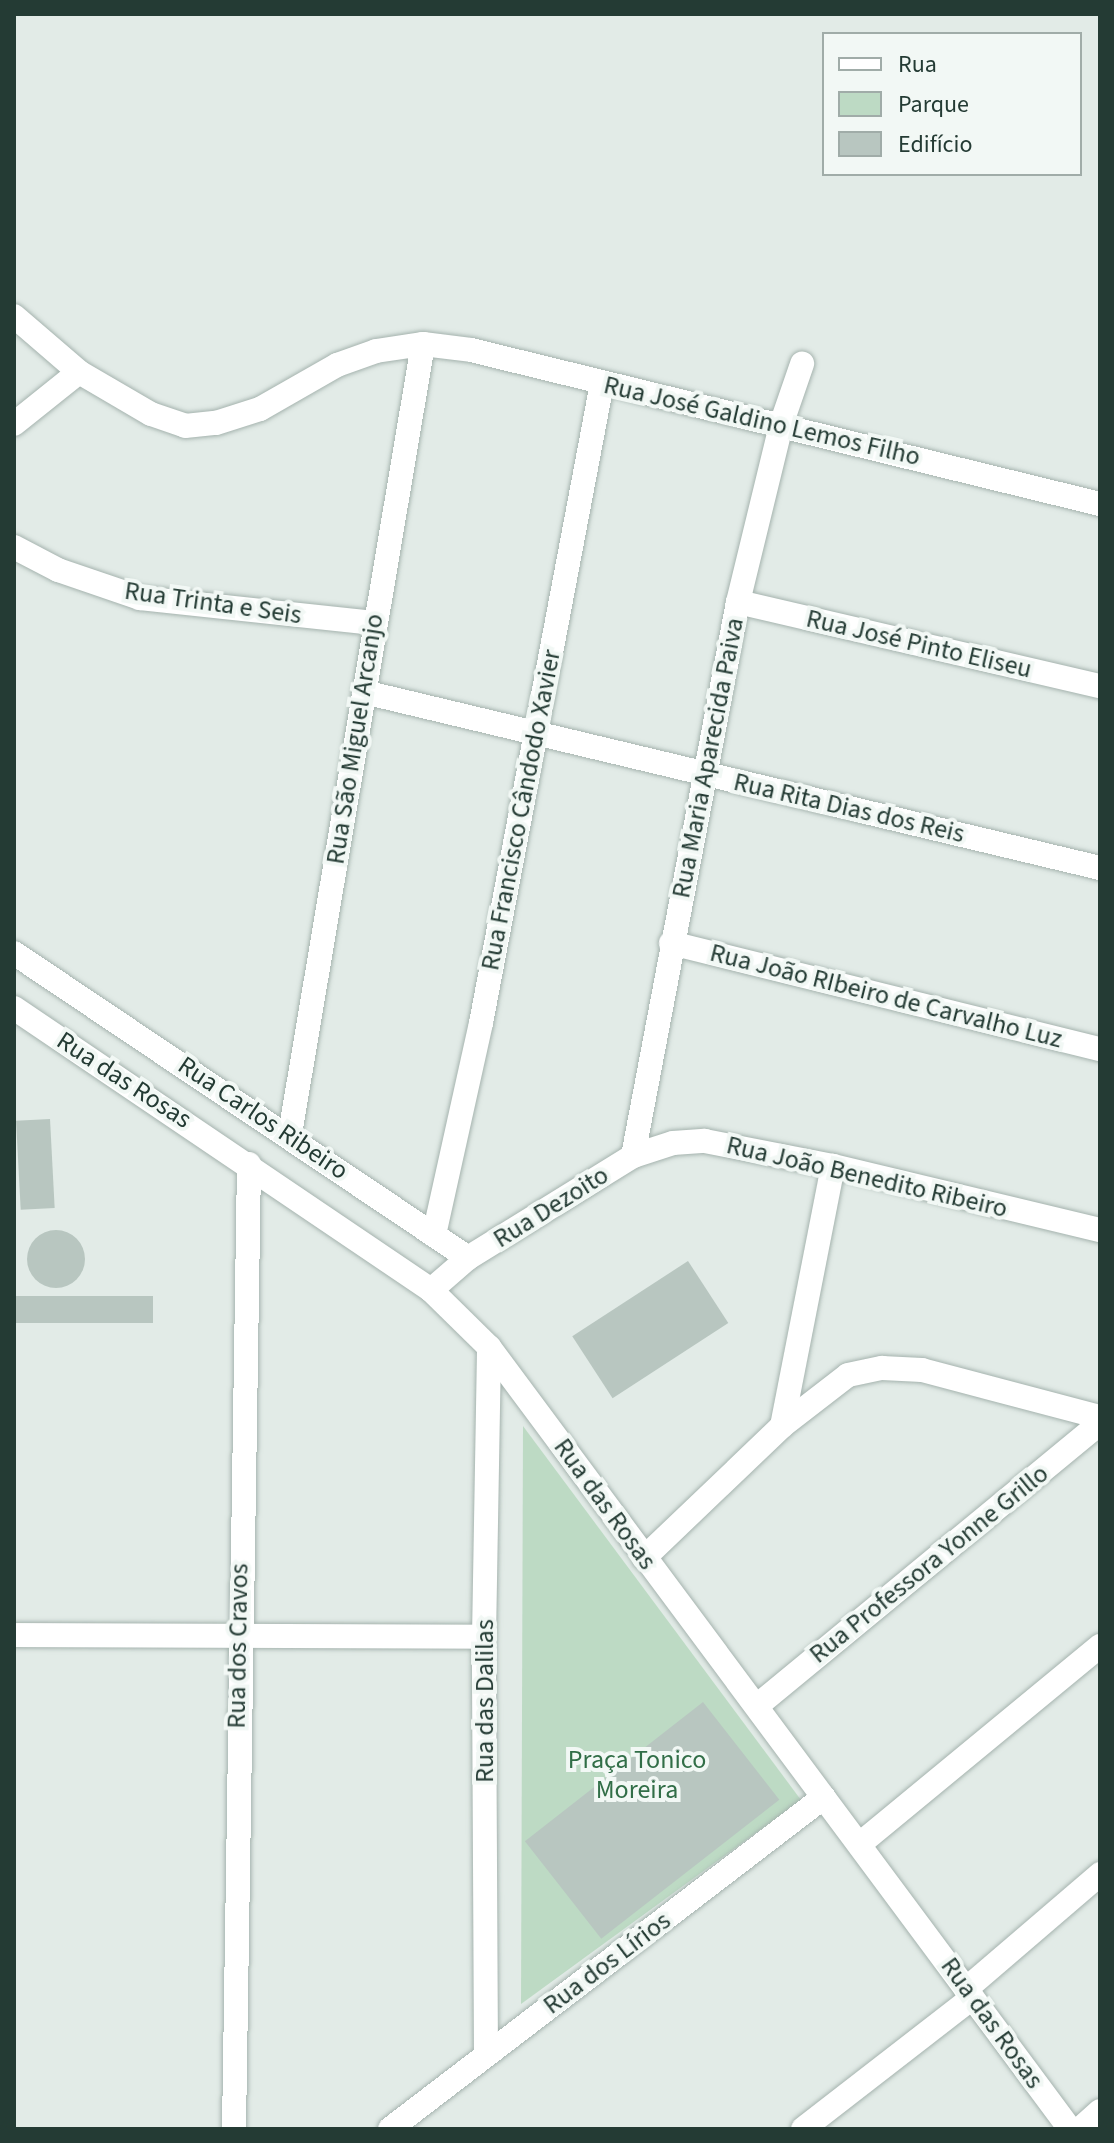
<!DOCTYPE html>
<html>
<head>
<meta charset="utf-8">
<style>
	body { margin:0 }
	#map { position:relative; width:1114px; height:2143px; overflow:hidden; background:#e2ebe7; font-family:"Source Sans 3",sans-serif }
	div>[style] { position:absolute }
	[style*='--x'] { left:calc(var(--x)*1px); top:calc(var(--y)*1px); width:calc(var(--w)*1px); rotate:calc(var(--a)*1deg) }
	.green>* { inset:0; background:#bddac4 }
	.building>* { inset:0; background:#b8c6c0; transform-origin:0 0 }
	.round { border-radius:50% }
	.roads { filter:drop-shadow(0 0 2px #a5b3ae) drop-shadow(0 0 2px #a5b3ae) }
	.minor>* { height:24px; margin:-12px; padding:0 12px; transform-origin:12px; border-radius:12px; background:#fff }
	span { translate:-50% -50%; white-space:nowrap; text-align:center; line-height:1.15; -webkit-text-stroke:8px #f2f8f5; paint-order:stroke }
	.street-label { font-size:26px; color:#243b34 }
	.park-label { font-size:26px; color:#316e47 }
	.frame { position:absolute; inset:0; border:16px solid #243b34; pointer-events:none }
	.legend { position:absolute; left:822px; top:32px; width:260px; height:144px; box-sizing:border-box; background:#f2f8f5; border:2px solid #a0aca8; margin:0; padding:10px 14px; list-style:none; font-size:24px; color:#243b34 }
	.legend li { display:flex; align-items:center; gap:16px; height:40px }
	.legend b { width:40px; border:2px solid #a0aca8 }
</style>
</head>
<body>
<div id="map">
	<div class="green">
		<div style="clip-path:polygon(523px 1426px,801px 1800px,521px 2004px)"></div>
	</div>
	<div class="building">
		<div style="left:50px;top:1119px;width:89px;height:34px;rotate:87deg"></div>
		<div class="round" style="left:27px;top:1230px;width:58px;height:58px"></div>
		<div style="left:688px;top:1261px;width:74px;height:138px;rotate:57deg"></div>
		<div style="left:15px;top:1296px;width:138px;height:27px"></div>
		<div style="left:703px;top:1702px;width:124px;height:226px;rotate:52deg"></div>
	</div>
	<div class="roads">
		<div class="minor">
			<div style="--x:14;--y:316;--w:86;--a:40.7"></div>
			<div style="--x:79;--y:372;--w:83;--a:30.3"></div>
			<div style="--x:151;--y:414;--w:36;--a:19"></div>
			<div style="--x:185;--y:426;--w:31;--a:-6"></div>
			<div style="--x:216;--y:423;--w:46;--a:-17.7"></div>
			<div style="--x:260;--y:409;--w:89;--a:-29.7"></div>
			<div style="--x:337;--y:365;--w:41;--a:-19.7"></div>
			<div style="--x:376;--y:351;--w:48;--a:-8.5"></div>
			<div style="--x:423;--y:344;--w:48;--a:7.1"></div>
			<div style="--x:471;--y:350;--w:648;--a:13.76"></div>
			<div style="--x:14;--y:424;--w:83;--a:-38.7"></div>
			<div style="--x:14;--y:547;--w:50;--a:27.6"></div>
			<div style="--x:58;--y:570;--w:87;--a:18.9"></div>
			<div style="--x:140;--y:598;--w:235;--a:6.1"></div>
			<div style="--x:738;--y:602;--w:372;--a:13.1"></div>
			<div style="--x:364;--y:692;--w:757;--a:13.45"></div>
			<div style="--x:671;--y:943;--w:442;--a:13.9"></div>
			<div style="--x:14;--y:953;--w:547;--a:33.89"></div>
			<div style="--x:468;--y:1258;--w:49;--a:139.1"></div>
			<div style="--x:14;--y:1008;--w:503;--a:34.07"></div>
			<div style="--x:431;--y:1290;--w:81;--a:44.5"></div>
			<div style="--x:489;--y:1347;--w:974;--a:53.39"></div>
			<div style="--x:290;--y:1134;--w:801;--a:-80.44"></div>
			<div style="--x:633;--y:1156;--w:564;--a:-79.27"></div>
			<div style="--x:738;--y:602;--w:182;--a:-76.3"></div>
			<div style="--x:781;--y:425;--w:65;--a:-71"></div>
			<div style="--x:434;--y:1235;--w:217;--a:-77.5"></div>
			<div style="--x:481;--y:1023;--w:651;--a:-79.29"></div>
			<div style="--x:468;--y:1258;--w:194;--a:-31.7"></div>
			<div style="--x:633;--y:1156;--w:42;--a:-18"></div>
			<div style="--x:673;--y:1143;--w:32;--a:-4"></div>
			<div style="--x:705;--y:1141;--w:130;--a:11.1"></div>
			<div style="--x:833;--y:1166;--w:275;--a:13.5"></div>
			<div style="--x:782;--y:1426;--w:83;--a:-37.7"></div>
			<div style="--x:848;--y:1375;--w:35;--a:-12"></div>
			<div style="--x:882;--y:1368;--w:40;--a:2.9"></div>
			<div style="--x:922;--y:1370;--w:184;--a:14.8"></div>
			<div style="--x:644;--y:1558;--w:191;--a:-43.7"></div>
			<div style="--x:782;--y:1426;--w:265;--a:-78.9"></div>
			<div style="--x:14;--y:1635;--w:470;--a:0.2"></div>
			<div style="--x:758;--y:1705;--w:443;--a:-39.5"></div>
			<div style="--x:861;--y:1843;--w:310;--a:-39.5"></div>
			<div style="--x:966;--y:1989;--w:177;--a:-40.6"></div>
			<div style="--x:486;--y:2055;--w:418;--a:-90.3"></div>
			<div style="--x:484;--y:1637;--w:290;--a:-89"></div>
			<div style="--x:234;--y:2129;--w:965;--a:-89.11"></div>
			<div style="--x:390;--y:2129;--w:546;--a:-37.42"></div>
			<div style="--x:803;--y:2129;--w:214;--a:-37.8"></div>
			<div style="--x:1080;--y:2129;--w:27;--a:-42"></div>
		</div>
	</div>
	<div class="street-label">
		<span style="left:762px;top:421px;rotate:13deg">Rua José Galdino Lemos Filho</span>
		<span style="left:213px;top:603px;rotate:8deg">Rua Trinta e Seis</span>
		<span style="left:919px;top:644px;rotate:13deg">Rua José Pinto Eliseu</span>
		<span style="left:355px;top:739px;rotate:-81deg">Rua São Miguel Arcanjo</span>
		<span style="left:708px;top:758px;rotate:-79deg">Rua Maria Aparecida Paiva</span>
		<span style="left:849px;top:808px;rotate:13deg">Rua Rita Dias dos Reis</span>
		<span style="left:521px;top:810px;rotate:-79deg">Rua Francisco Cândodo Xavier</span>
		<span style="left:886px;top:996px;rotate:14deg">Rua João RIbeiro de Carvalho Luz</span>
		<span style="left:124px;top:1080px;rotate:33deg">Rua das Rosas</span>
		<span style="left:263px;top:1118px;rotate:34deg">Rua Carlos Ribeiro</span>
		<span style="left:867px;top:1177px;rotate:13deg">Rua João Benedito Ribeiro</span>
		<span style="left:551px;top:1207px;rotate:-32deg">Rua Dezoito</span>
		<span style="left:605px;top:1504px;rotate:54deg">Rua das Rosas</span>
		<span style="left:929px;top:1564px;rotate:-39deg">Rua Professora Yonne Grillo</span>
		<span style="left:238px;top:1646px;rotate:-89deg">Rua dos Cravos</span>
		<span style="left:485px;top:1701px;rotate:-90deg">Rua das Dalilas</span>
		<span style="left:607px;top:1963px;rotate:-37deg">Rua dos Lírios</span>
		<span style="left:992px;top:2023px;rotate:54deg">Rua das Rosas</span>
	</div>
	<div class="park-label">
		<span style="left:637px;top:1775px">Praça Tonico<br>Moreira</span>
	</div>
	<div class="frame"></div>
	<ul class="legend">
	<li><b style="height:10px;background:#fff"></b>Rua</li>
	<li><b style="height:22px;background:#bddac4"></b>Parque</li>
	<li><b style="height:22px;background:#b8c6c0"></b>Edifício</li>
	</ul>
</div>
</body>
</html>
